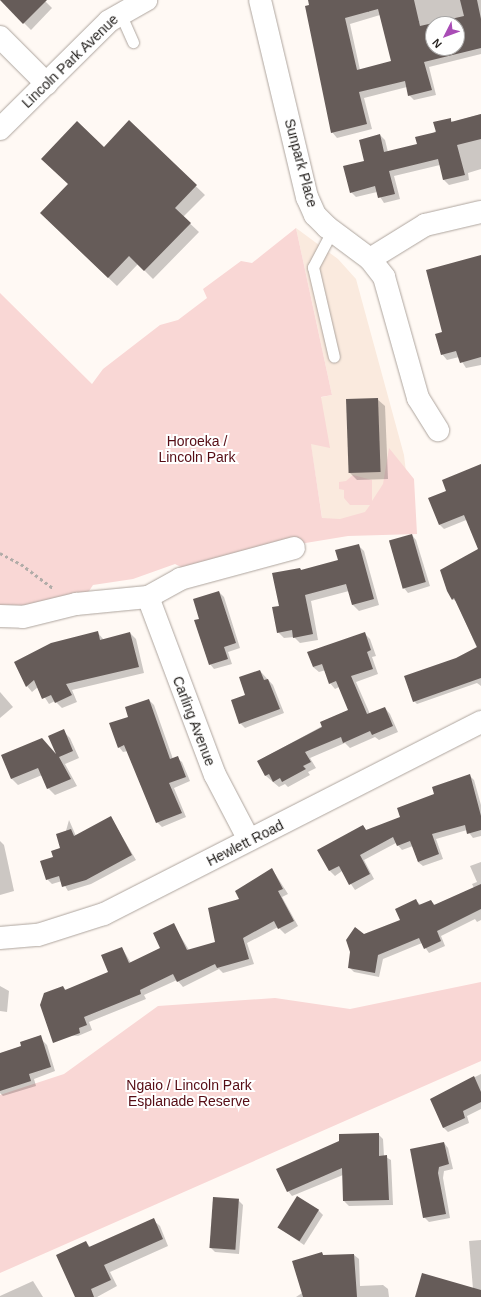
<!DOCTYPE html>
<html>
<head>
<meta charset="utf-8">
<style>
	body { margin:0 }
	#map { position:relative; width:481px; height:1297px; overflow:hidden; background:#fff9f4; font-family:Helvetica,sans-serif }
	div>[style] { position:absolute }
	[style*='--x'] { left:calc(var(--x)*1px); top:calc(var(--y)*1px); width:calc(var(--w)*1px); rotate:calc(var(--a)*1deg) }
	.built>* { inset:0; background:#faeade }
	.green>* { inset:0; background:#f9d7d5 }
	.shadow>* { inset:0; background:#0003 }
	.building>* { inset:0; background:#665c59; transform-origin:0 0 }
	.path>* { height:2.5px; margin-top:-1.25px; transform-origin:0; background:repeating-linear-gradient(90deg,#b1aca8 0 3px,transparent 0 6px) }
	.roads { filter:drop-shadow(0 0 1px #aea59e) drop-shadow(0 0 1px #aea59e) }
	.service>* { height:11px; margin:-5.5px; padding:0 5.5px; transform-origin:5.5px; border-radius:5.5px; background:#fff }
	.minor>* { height:22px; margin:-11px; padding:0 11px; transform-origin:11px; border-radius:11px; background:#fff }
	.tertiary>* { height:22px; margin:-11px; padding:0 11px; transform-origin:11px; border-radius:11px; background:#fff }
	span { translate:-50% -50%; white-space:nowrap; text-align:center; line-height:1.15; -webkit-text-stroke:4px #fff; paint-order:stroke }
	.street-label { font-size:14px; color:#262320 }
	.park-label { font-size:14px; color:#560d15 }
	.north { position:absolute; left:425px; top:16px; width:40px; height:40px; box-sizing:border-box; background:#fff; border:1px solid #a8a7a6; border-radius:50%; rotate:228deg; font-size:11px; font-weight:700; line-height:16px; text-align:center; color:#262320 }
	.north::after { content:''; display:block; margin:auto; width:14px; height:18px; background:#a94cb6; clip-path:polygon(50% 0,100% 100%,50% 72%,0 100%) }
</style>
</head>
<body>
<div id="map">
	<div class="built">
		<div style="clip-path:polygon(296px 228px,338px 259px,356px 279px,404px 455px,410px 507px,324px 530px,304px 401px,332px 395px)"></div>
	</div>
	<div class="green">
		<div style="clip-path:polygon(296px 228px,332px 395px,321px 397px,330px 448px,311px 444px,322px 518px,340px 519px,365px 512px,370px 505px,350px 505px,344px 498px,344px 490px,339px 489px,339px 482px,346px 481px,353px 475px,372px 480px,372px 501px,383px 484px,389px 448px,414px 479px,417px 534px,348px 536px,245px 553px,185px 569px,175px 564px,133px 579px,93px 585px,87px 594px,33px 606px,0 607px,0 293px,92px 384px,103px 369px,160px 325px,178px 320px,207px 298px,203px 289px,241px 261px,252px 263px)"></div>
		<div style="clip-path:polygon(481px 982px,481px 1061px,0 1273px,0 1095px,64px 1074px,158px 1006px,275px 998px,350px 1009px)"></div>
	</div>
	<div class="shadow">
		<div style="clip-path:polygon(1px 0,44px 0,52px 8px,31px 30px)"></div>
		<div style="clip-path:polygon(evenodd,309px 0,481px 0,481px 54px,429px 67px,436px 95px,414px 100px,409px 95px,407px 87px,364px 98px,372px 129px,337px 138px,332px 132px,309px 0,380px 15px,392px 62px,360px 70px,350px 24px,380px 15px,309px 0,433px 24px,457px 24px,457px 48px,433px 48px,433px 24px)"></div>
		<div style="clip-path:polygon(481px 114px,481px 169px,468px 173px,469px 180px,449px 185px,444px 180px,440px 165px,394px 176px,400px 199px,384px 203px,377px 192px,356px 197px,351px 192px,380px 135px,385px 140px,388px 152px,419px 145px,450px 119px,453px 122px)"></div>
		<div style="clip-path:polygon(129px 122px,205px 195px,183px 217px,199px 232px,153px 279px,138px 264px,117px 286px,50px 222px,69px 185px)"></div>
		<div style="clip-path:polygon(481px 256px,481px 365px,466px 368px,459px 357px,447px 360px,442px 354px,444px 332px)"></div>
		<div style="clip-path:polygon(377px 399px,385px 406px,388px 479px,357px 480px,350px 473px)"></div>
		<div style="clip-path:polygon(481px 466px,481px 514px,444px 529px,440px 525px,447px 491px)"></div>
		<div style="clip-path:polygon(412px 535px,416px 540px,430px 586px,408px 593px,404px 588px,391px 541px)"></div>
		<div style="clip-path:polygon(358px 545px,364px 551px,379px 605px,359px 611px,353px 605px,349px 591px,311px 601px,318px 640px,300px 643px,294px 637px,284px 638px,278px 632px,280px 607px,300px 569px,302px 571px,339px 561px)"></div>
		<div style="clip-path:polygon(481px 577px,481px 686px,477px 683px,417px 704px,414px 701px,456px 659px,477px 648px,456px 601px,452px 599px)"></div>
		<div style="clip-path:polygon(219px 592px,224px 597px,240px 648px,228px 652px,232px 664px,214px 669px,210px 664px,200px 620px)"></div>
		<div style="clip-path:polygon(97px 632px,104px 640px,130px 633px,136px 639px,144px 673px,72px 690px,77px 702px,62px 708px,55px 701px,49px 704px,38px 687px,32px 692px,27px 686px,16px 662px)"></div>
		<div style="clip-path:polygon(365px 634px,370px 639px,376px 656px,372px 657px,378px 674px,356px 682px,370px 714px,385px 708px,390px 714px,398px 732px,379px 740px,375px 737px,350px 748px,345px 743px,310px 758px,316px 768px,308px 772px,310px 775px,288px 787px,285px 784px,279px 787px,266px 776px,258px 761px,350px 711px,339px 687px,335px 689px,330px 683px,326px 670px,319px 672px,313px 667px)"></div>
		<div style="clip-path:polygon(260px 671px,273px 685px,284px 713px,245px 728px,240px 723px,247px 696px)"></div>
		<div style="clip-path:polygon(0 692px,13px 707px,0 718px)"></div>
		<div style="clip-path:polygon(149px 700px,154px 705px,173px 759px,177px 758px,182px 762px,190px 781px,174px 788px,186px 817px,162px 827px,157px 822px,128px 751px,123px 752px,119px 747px)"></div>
		<div style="clip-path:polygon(63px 731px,70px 738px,79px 758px,65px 764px,77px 786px,55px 795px,48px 788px,42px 775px,18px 785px,11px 778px,58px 757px)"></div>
		<div style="clip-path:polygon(469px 775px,474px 780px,481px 805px,481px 836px,473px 838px,467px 830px,436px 839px,443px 859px,423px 866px,418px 862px,413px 846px,402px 850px,396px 843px,364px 860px,374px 879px,355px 890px,342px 871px,335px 876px,330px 871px,319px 850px,363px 826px,367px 831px,401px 817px)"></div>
		<div style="clip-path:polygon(111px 818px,136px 860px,91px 884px,68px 891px,62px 881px,52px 884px,47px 879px,55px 857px,61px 849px,69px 820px,76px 836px)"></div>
		<div style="clip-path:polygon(0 841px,4px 845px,14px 891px,0 895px)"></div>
		<div style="clip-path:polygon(481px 862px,481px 920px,477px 922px,475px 919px,441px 936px,445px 946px,429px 953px,422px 943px,383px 959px,379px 977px,354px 972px,349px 967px,364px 935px,401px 921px,415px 900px,421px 905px,431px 901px,435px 905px,474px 888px,472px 884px,477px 882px,470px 866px)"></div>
		<div style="clip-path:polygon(272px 869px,288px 894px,282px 897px,298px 926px,285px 934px,278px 927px,247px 943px,254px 964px,223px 973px,219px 969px,183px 987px,177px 980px,144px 995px,146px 999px,89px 1022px,92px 1030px,78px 1036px,54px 1034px,63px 987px,66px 990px,109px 973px,122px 948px,131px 963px,161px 948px,173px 924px,189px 950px,216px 943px,240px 899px)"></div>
		<div style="clip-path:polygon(0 986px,9px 991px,7px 1012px,0 1011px)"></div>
		<div style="clip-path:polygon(42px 1040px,47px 1045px,55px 1071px,34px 1079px,36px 1086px,3px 1096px,0 1093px,0 1054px)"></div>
		<div style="clip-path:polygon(481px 1074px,481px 1109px,467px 1116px,469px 1123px,448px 1132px,443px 1127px,431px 1099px)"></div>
		<div style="clip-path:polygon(378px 1134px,383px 1139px,384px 1156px,391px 1160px,393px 1205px,349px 1206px,344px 1201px,343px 1175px,292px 1196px,288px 1191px)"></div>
		<div style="clip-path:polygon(444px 1143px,448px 1148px,453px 1169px,444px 1171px,443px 1178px,450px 1218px,429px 1222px,424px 1217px)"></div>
		<div style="clip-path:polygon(238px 1200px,243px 1205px,239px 1254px,215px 1252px,210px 1247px)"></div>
		<div style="clip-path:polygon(318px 1210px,323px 1215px,304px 1245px,278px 1227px)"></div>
		<div style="clip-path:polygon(153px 1220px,160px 1226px,168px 1246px,110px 1272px,117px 1286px,97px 1297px,76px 1297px,86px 1242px,91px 1248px)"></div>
		<div style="clip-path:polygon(481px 1240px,481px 1297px,416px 1297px,473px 1289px,469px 1241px)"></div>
		<div style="clip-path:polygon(322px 1253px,324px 1256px,354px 1255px,359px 1259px,360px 1286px,383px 1285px,388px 1289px,389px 1297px,296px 1297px,302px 1293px)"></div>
		<div style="clip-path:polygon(33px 1281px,43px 1297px,0 1297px,0 1296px)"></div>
	</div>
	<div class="building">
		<div style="clip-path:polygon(0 0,47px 0,23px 24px)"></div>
		<div style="clip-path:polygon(evenodd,308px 0,414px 0,420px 26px,464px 16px,460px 0,477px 0,481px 19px,481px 48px,424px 62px,432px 90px,408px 96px,405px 81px,359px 92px,367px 124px,331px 133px,305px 6px,309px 5px,308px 0,378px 9px,391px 61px,357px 70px,345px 18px,378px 9px,308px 0,433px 24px,457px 24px,457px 48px,433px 48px,433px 24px)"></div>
		<div style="clip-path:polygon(481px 114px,481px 139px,457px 145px,465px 175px,443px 180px,438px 159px,389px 171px,395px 194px,378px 198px,375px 186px,350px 193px,343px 166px,364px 161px,359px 140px,380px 134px,384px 152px,417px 144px,415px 137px,436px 132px,433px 122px,451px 118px,451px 122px)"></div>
		<div style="clip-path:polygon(129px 120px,197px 185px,175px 208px,191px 223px,144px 271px,129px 256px,108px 278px,40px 213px,68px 184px,41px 159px,77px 121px,104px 147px)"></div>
		<div style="clip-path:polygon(481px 255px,481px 357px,460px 363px,456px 351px,441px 355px,435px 334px,442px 332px,426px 270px)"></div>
		<div style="left:378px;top:398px;width:74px;height:32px;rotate:88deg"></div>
		<div style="clip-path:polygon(481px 464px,481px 678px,413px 702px,404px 676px,456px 658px,477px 647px,454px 598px,452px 600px,447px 591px,440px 570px,478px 549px,464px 515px,439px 525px,428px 498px,446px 491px,442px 480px)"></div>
		<div style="left:412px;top:534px;width:50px;height:24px;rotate:74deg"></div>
		<div style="clip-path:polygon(359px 544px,374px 599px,352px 605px,346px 584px,305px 595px,313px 634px,293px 638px,292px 630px,277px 633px,272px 607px,279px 606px,272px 573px,300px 568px,301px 570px,338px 560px,335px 550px)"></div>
		<div style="clip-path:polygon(219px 591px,236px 643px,224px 647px,228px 659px,209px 665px,194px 620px,199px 619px,193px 599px)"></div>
		<div style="clip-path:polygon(98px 631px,100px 640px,130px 632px,139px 667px,66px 684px,72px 695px,55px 703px,51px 695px,42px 699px,34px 680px,26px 687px,14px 662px,51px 643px)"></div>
		<div style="clip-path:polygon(365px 632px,371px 650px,367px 652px,373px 669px,351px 676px,367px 714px,385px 707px,393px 726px,372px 735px,370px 731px,343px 743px,341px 737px,305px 752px,311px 762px,303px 766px,306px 769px,282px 782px,280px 778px,273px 782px,269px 774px,265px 776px,257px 761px,322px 727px,320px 722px,348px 710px,336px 681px,329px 684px,322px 664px,313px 667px,307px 652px)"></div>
		<div style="clip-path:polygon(260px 670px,264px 680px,268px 679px,280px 709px,239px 724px,231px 700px,245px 695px,239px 677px)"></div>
		<div style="clip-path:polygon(149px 699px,170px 759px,178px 756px,186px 777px,169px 783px,182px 813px,156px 823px,124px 745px,118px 748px,109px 723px,128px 717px,125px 707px)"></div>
		<div style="clip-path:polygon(64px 729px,73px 751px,59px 757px,71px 779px,47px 789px,38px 768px,11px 779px,1px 755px,42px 738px,56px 754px,48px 736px)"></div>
		<div style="clip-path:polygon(470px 774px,481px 816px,481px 830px,467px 834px,465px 825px,432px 834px,439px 854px,418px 862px,410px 841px,397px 846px,393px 837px,360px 855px,370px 874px,349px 885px,339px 866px,329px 871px,317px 850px,363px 825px,366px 830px,400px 817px,397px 808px,434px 794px,432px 787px)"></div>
		<div style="clip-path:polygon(111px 816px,132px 855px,86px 880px,62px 887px,59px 876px,46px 880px,40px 861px,53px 857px,51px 851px,60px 848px,56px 834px,71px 829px,74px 836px)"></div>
		<div style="clip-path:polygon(272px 868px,283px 889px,278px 891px,294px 921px,278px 929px,274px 921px,243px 938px,249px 959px,217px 968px,215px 964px,177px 982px,173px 974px,140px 990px,141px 994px,84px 1017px,87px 1025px,79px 1028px,80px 1033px,53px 1043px,40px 1005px,44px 993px,63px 986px,65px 990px,108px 972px,101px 955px,122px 947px,129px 963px,160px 948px,153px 933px,174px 923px,187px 950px,215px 942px,208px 908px,239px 899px,235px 891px)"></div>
		<div style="clip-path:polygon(481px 884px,481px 909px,437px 931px,441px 941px,424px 949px,419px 938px,378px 955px,375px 973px,348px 968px,350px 952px,346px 940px,355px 927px,364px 934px,400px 920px,395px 909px,416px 899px,419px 905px,431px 900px,434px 905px)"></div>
		<div style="clip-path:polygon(41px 1035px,51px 1067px,29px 1074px,31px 1081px,0 1091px,0 1053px,21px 1046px,20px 1042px)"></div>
		<div style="clip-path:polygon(474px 1076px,481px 1092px,481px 1102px,463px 1111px,465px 1118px,443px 1128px,430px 1099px)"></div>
		<div style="clip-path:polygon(379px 1133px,379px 1156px,387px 1155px,389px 1200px,343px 1201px,342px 1168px,287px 1192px,276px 1169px,339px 1141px,339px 1134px)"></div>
		<div style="clip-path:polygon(444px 1142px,449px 1164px,439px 1167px,438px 1173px,446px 1214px,423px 1218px,410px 1149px)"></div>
		<div style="left:297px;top:1196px;width:26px;height:37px;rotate:32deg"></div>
		<div style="left:213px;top:1197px;width:26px;height:51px;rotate:4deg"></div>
		<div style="clip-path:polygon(154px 1218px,163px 1239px,104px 1265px,111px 1280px,91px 1289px,94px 1297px,75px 1297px,56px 1255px,86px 1241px,89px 1247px)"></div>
		<div style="clip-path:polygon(322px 1252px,323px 1255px,354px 1254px,357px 1297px,303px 1297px,292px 1261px)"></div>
		<div style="clip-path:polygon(422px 1273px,481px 1290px,481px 1297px,415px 1297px)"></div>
	</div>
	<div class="path">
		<div style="--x:0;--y:553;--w:24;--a:28"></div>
		<div style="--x:21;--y:564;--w:40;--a:37"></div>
	</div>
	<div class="roads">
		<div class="service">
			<div style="--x:120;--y:13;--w:32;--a:66"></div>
			<div style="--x:332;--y:231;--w:41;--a:117.8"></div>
			<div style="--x:313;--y:267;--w:92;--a:76.9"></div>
		</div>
		<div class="minor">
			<div style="--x:260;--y:0;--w:203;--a:76.6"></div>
			<div style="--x:307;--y:197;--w:20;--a:66"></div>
			<div style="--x:315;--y:215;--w:17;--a:45"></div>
			<div style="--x:327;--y:227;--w:54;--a:36.7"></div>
			<div style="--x:370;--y:259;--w:23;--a:52"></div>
			<div style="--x:384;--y:277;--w:126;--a:74.3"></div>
			<div style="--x:418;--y:398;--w:38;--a:58"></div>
			<div style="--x:0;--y:37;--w:66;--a:45"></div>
			<div style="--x:370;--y:259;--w:65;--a:-31.7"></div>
			<div style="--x:425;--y:225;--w:57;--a:-13.1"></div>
			<div style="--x:148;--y:597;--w:190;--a:69.4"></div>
			<div style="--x:215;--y:775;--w:73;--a:62.4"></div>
			<div style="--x:0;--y:616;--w:23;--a:2"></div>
			<div style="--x:23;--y:617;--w:55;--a:-13.8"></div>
			<div style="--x:76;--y:604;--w:72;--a:-5.6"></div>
			<div style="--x:148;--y:597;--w:37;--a:-29"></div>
			<div style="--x:180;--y:579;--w:118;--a:-15.2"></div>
			<div style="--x:0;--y:938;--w:38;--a:-5"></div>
			<div style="--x:38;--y:935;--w:69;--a:-17.7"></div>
			<div style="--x:104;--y:914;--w:423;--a:-27"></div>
		</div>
		<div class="tertiary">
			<div style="--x:0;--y:129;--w:153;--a:-44.7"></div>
			<div style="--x:109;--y:21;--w:43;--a:-29.6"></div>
		</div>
	</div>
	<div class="street-label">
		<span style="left:70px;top:61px;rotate:-44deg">Lincoln Park Avenue</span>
		<span style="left:301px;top:163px;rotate:75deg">Sunpark Place</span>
		<span style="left:194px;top:721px;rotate:69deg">Carling Avenue</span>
		<span style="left:245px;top:843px;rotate:-27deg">Hewlett Road</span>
	</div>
	<div class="park-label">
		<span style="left:197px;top:449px">Horoeka /<br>Lincoln Park</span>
		<span style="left:189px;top:1093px">Ngaio / Lincoln Park<br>Esplanade Reserve</span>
	</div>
	<div class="north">N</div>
</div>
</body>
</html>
